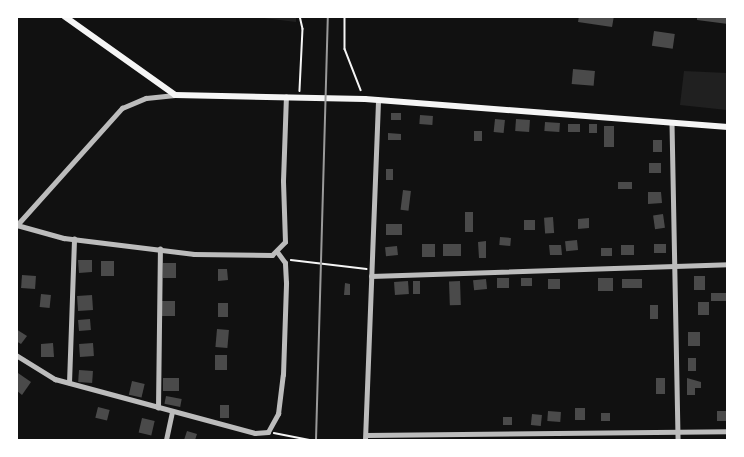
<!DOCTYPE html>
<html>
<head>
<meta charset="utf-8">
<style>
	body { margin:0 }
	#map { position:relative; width:744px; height:457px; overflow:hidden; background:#111; font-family:Helvetica,sans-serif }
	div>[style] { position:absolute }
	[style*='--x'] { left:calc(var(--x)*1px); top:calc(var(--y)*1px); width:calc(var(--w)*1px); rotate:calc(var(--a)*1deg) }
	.green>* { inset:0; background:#202020 }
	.building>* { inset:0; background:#4a4a4a; transform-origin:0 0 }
	.path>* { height:1.5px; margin:-0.75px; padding:0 0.75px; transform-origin:0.75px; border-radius:0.75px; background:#f5f5f5 }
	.minor>* { height:4.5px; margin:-2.25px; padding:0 2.25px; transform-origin:2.25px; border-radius:2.25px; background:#bcbcbc }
	.tertiary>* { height:5px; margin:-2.5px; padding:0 2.5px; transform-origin:2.5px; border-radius:2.5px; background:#bcbcbc }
	.secondary>* { height:6px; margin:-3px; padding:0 3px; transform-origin:3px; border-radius:3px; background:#f5f5f5 }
	.rail>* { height:2px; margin:-1px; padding:0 1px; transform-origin:1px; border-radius:1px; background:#9a9a9a }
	span { translate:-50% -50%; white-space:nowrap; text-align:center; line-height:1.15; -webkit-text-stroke:4.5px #fff; paint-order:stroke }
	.frame { position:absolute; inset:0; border:18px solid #fff; pointer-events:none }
</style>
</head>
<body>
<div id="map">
	<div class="green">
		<div style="clip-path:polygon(256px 17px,256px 16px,296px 17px,296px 22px)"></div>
		<div style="clip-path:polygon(684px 71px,727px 73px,727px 110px,680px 105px)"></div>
	</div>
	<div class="building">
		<div style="clip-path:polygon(579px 16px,614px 16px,612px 27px,578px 22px)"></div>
		<div style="clip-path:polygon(697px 16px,728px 16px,728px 24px,697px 20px)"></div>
		<div style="left:654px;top:31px;width:21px;height:15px;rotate:8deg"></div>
		<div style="left:573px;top:69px;width:22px;height:15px;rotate:5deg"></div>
		<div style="left:391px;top:113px;width:10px;height:7px"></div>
		<div style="left:420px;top:115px;width:13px;height:9px;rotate:4deg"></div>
		<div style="left:495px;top:119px;width:10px;height:13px;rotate:6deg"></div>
		<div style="left:516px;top:119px;width:14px;height:12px;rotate:4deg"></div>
		<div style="left:545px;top:122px;width:15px;height:9px;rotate:4deg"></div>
		<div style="left:580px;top:124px;width:8px;height:12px;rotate:90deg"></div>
		<div style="left:589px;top:124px;width:8px;height:9px"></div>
		<div style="left:614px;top:126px;width:21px;height:10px;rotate:90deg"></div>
		<div style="left:474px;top:131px;width:8px;height:10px"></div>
		<div style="clip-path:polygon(388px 133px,401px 134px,401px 140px,388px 140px)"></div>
		<div style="left:653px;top:140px;width:9px;height:12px"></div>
		<div style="left:649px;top:163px;width:12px;height:10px"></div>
		<div style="left:386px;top:169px;width:7px;height:11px"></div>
		<div style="left:632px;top:182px;width:7px;height:14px;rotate:90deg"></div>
		<div style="left:403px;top:190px;width:8px;height:20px;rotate:7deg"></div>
		<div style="clip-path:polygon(648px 192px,661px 192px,662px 203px,648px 204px)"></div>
		<div style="left:465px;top:212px;width:8px;height:20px"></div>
		<div style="left:663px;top:214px;width:14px;height:10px;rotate:82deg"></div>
		<div style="left:553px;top:217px;width:16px;height:9px;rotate:86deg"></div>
		<div style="clip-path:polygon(589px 218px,589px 228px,578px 229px,578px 219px)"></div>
		<div style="left:524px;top:220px;width:11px;height:10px"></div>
		<div style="left:386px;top:224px;width:16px;height:11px"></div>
		<div style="left:500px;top:237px;width:11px;height:8px;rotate:5deg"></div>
		<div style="left:577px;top:240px;width:10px;height:12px;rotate:84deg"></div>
		<div style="clip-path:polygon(486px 241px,486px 258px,479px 258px,478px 242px)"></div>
		<div style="left:422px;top:244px;width:13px;height:13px"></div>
		<div style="left:443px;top:244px;width:18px;height:12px"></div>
		<div style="left:654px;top:244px;width:12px;height:9px"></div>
		<div style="clip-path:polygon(549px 245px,561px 245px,562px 255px,550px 255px)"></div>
		<div style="left:634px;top:245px;width:10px;height:13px;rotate:90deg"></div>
		<div style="left:397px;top:246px;width:9px;height:12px;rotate:84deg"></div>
		<div style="left:601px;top:248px;width:11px;height:8px"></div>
		<div style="clip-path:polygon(78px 260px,92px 260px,92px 272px,79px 273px)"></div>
		<div style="left:101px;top:261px;width:13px;height:15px"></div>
		<div style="left:163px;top:263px;width:13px;height:15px"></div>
		<div style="clip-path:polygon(218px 269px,227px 269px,228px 280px,218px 281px)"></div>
		<div style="left:22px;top:275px;width:14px;height:13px;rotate:4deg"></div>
		<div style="left:694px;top:276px;width:11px;height:14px"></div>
		<div style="left:509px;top:278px;width:10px;height:12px;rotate:90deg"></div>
		<div style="left:521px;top:278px;width:11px;height:8px"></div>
		<div style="left:613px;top:278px;width:13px;height:15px;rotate:90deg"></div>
		<div style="left:486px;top:279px;width:10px;height:13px;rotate:84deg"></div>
		<div style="left:548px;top:279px;width:12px;height:10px"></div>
		<div style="left:622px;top:279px;width:20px;height:9px"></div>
		<div style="left:408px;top:281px;width:13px;height:14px;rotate:86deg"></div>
		<div style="left:413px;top:281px;width:7px;height:13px"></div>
		<div style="left:460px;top:281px;width:24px;height:11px;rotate:88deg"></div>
		<div style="clip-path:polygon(345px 283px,350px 284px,350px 295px,344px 295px)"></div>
		<div style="left:711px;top:293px;width:16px;height:8px"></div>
		<div style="left:41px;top:294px;width:10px;height:13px;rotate:6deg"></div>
		<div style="left:92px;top:295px;width:15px;height:15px;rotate:86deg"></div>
		<div style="left:162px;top:301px;width:13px;height:15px"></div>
		<div style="left:698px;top:302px;width:11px;height:13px"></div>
		<div style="left:218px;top:303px;width:10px;height:14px"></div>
		<div style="left:650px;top:305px;width:8px;height:14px"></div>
		<div style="left:90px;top:319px;width:11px;height:12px;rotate:85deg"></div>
		<div style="clip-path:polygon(16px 329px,27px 336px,21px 344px,16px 341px)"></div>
		<div style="left:217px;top:329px;width:12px;height:18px;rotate:5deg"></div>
		<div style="left:688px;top:332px;width:12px;height:14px"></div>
		<div style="clip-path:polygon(53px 343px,54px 357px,41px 357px,41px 344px)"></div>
		<div style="left:93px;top:343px;width:13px;height:14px;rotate:86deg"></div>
		<div style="left:215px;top:355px;width:12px;height:15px"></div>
		<div style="left:688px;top:358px;width:8px;height:13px"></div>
		<div style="left:79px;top:370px;width:14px;height:12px;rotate:4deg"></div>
		<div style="clip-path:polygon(18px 373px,31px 382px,22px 395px,16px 390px)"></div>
		<div style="left:163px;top:378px;width:16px;height:13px"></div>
		<div style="left:656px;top:378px;width:9px;height:16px"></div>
		<div style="clip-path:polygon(687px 378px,701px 382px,701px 388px,695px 388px,695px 395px,687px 395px)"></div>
		<div style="left:132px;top:381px;width:13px;height:14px;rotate:13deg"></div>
		<div style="left:166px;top:396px;width:16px;height:8px;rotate:11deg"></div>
		<div style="left:220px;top:405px;width:9px;height:13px"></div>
		<div style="left:98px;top:407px;width:12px;height:11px;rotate:14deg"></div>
		<div style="left:575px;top:408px;width:10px;height:12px"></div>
		<div style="left:548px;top:411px;width:13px;height:10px;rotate:4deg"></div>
		<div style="left:717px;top:411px;width:11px;height:10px"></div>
		<div style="left:601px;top:413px;width:9px;height:8px"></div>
		<div style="left:532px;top:414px;width:10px;height:11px;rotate:6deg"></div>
		<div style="left:503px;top:417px;width:9px;height:8px"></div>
		<div style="left:142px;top:418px;width:13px;height:15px;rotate:13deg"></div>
		<div style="clip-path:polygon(187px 431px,197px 434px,195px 440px,184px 440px)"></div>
	</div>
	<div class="path">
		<div style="--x:300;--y:16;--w:13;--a:77"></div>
		<div style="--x:303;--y:29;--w:62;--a:92.8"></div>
		<div style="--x:345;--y:16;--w:33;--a:90"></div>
		<div style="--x:345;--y:49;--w:44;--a:68.7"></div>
		<div style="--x:291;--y:260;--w:76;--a:6.8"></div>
		<div style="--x:274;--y:433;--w:36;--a:11"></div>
	</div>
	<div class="minor">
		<div style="--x:672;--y:123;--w:317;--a:88.9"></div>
		<div style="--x:17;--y:225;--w:49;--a:15.5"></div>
		<div style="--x:64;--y:238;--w:131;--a:7"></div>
		<div style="--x:194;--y:254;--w:78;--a:0.7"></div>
		<div style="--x:272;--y:255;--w:18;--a:-45"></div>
		<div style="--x:285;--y:242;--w:61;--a:-91.9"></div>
		<div style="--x:283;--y:181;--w:84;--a:-88"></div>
		<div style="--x:371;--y:276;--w:357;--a:-1.9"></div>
		<div style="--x:16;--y:355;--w:46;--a:31.6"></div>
		<div style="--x:55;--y:379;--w:207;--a:15.1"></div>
		<div style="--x:255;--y:433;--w:13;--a:-4"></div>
		<div style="--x:268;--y:432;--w:21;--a:-61"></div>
		<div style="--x:278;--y:414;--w:39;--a:-83"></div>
		<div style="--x:283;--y:375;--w:92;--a:-88.1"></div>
		<div style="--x:286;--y:283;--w:20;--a:-93"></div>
		<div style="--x:285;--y:263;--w:14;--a:-126"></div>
		<div style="--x:69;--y:383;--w:144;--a:-88"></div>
		<div style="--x:158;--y:408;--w:159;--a:-89.3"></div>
		<div style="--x:366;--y:435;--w:362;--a:-0.6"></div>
		<div style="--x:166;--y:440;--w:29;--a:-78"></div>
		<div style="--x:365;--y:440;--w:340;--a:-87.8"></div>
	</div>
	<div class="tertiary">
		<div style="--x:16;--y:226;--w:159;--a:-48.1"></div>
		<div style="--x:122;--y:108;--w:26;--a:-23"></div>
		<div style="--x:146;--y:98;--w:29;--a:-6"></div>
	</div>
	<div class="secondary">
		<div style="--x:64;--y:16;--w:136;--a:35.4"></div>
		<div style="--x:175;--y:95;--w:190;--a:1.2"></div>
		<div style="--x:365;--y:99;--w:364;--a:4.4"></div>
	</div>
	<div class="rail">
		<div style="--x:316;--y:440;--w:424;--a:-88.4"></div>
	</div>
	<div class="frame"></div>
</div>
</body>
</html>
